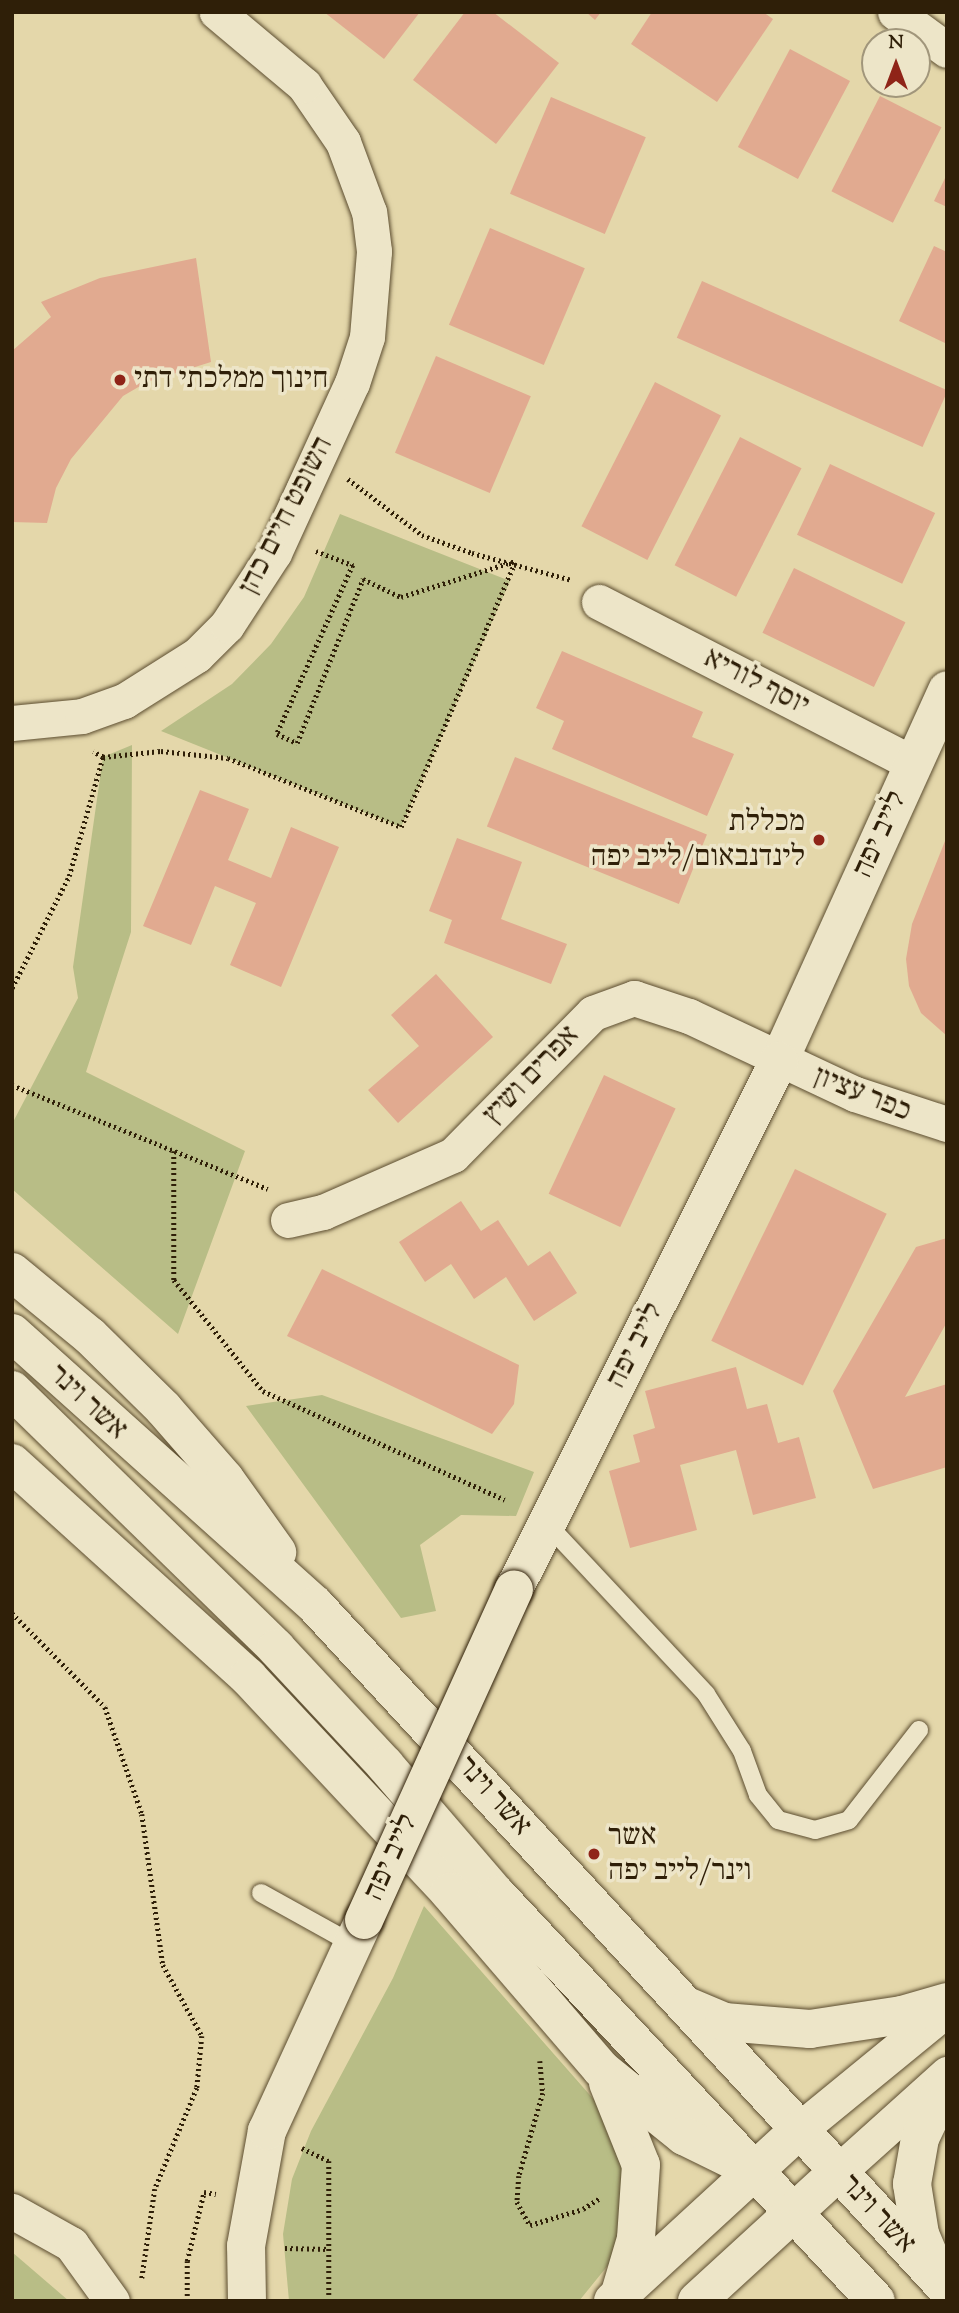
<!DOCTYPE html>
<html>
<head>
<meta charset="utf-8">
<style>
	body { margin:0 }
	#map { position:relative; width:959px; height:2313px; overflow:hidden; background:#e4d7aa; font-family:"Sorts Mill Goudy","Frank Ruhl Libre",serif }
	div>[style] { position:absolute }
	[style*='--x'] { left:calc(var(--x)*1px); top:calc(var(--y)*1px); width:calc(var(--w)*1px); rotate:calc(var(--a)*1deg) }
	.green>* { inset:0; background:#b8bd86 }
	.building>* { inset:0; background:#e1aa90; transform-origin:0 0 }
	.path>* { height:4.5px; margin-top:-2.25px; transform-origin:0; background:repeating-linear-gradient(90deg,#2f1f08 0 2px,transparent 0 5.5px) }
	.roads { filter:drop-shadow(0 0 2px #5c4d30) drop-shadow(0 0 2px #5c4d30) }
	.service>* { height:18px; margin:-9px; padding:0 9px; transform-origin:9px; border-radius:9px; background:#ede5c8 }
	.minor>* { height:35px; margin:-17.5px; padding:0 17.5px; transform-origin:17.5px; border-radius:17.5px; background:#ede5c8 }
	.tertiary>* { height:38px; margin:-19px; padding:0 19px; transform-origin:19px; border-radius:19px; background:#ede5c8 }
	.secondary>* { height:38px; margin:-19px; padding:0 19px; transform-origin:19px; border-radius:19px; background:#ede5c8 }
	.bridges { filter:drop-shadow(0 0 2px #2f1f08) drop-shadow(0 0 2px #2f1f08) }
	.secondary-bridge>* { height:38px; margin:-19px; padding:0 19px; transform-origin:19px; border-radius:19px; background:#ede5c8 }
	.dots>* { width:19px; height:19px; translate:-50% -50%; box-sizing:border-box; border:4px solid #ede5c8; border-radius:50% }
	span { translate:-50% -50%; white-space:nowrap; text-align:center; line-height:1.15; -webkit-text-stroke:7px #ede5c8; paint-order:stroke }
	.poi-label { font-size:30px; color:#2f1f08 }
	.left { translate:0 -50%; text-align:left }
	.right { translate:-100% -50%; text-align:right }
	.street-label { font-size:30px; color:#2f1f08 }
	.frame { position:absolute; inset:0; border:14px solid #2f1f08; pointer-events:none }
	.north { position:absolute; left:861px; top:28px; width:70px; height:70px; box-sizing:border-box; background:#ede5c8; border:2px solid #a1967b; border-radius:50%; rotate:0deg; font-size:19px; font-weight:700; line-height:28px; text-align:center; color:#2f1f08 }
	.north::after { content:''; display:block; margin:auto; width:24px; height:32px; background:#8f2418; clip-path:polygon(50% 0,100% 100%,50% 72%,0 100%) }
</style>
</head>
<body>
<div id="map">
	<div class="green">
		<div style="clip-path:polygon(340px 514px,510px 581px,401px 827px,161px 731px,232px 684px,271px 644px,304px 597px)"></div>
		<div style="clip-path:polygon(132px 745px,131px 932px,86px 1072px,245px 1151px,178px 1334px,12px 1189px,12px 1124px,78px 998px,73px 967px,103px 757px)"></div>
		<div style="clip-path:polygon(322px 1395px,534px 1472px,516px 1516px,461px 1515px,420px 1545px,436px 1611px,401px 1618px,246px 1406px)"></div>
		<div style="clip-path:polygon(424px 1906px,603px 2110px,623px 2159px,627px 2202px,609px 2264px,579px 2301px,289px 2301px,283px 2234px,292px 2179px,311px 2131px,393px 1978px)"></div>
		<div style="clip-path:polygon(12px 2252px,69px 2301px,12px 2301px)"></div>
	</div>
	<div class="building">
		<div style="clip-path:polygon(324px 12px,420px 12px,384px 59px)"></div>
		<div style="clip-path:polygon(465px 12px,493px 12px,559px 63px,496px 144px,413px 80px)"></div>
		<div style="clip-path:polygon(586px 12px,601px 12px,595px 20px)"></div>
		<div style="clip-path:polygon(652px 12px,763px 12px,773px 19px,717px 102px,631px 44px)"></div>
		<div style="left:790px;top:49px;width:68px;height:111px;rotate:28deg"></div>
		<div style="left:880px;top:96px;width:69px;height:107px;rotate:27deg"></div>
		<div style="left:551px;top:97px;width:103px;height:105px;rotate:23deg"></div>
		<div style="clip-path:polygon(947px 174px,947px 207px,934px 201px)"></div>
		<div style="left:490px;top:228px;width:103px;height:105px;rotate:23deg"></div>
		<div style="clip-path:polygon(934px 246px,947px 252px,947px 344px,899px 321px)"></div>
		<div style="clip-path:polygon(196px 258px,211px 362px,147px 382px,123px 396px,71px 459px,56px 488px,47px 523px,12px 522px,12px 351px,51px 317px,41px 302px,100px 278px)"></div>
		<div style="left:702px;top:281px;width:269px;height:62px;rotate:24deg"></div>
		<div style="left:436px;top:356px;width:103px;height:105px;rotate:23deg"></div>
		<div style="left:655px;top:382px;width:74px;height:162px;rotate:27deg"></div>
		<div style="left:740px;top:437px;width:69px;height:144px;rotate:27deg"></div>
		<div style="left:830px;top:464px;width:116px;height:78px;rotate:25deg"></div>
		<div style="left:794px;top:568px;width:124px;height:72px;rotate:26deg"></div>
		<div style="clip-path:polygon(562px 651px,703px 712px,692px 737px,734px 754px,707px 816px,552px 749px,564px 721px,536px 708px)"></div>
		<div style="left:515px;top:757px;width:207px;height:75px;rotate:22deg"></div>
		<div style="clip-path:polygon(200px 790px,249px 809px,228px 860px,271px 878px,291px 827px,339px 847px,281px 987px,230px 965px,256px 903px,215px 886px,191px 945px,143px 926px)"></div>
		<div style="clip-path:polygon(947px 836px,947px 1036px,921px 1013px,909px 986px,906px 959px,912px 924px)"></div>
		<div style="clip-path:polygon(457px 838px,522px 862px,501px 919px,567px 944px,551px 984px,444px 943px,452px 920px,429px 911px)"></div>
		<div style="clip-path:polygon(436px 974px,493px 1037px,398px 1123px,368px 1090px,419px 1046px,391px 1015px)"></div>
		<div style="left:604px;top:1075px;width:79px;height:131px;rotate:25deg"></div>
		<div style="left:795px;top:1169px;width:102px;height:191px;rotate:26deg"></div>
		<div style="clip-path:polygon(461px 1201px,481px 1231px,498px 1220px,528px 1266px,550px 1251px,577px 1293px,534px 1321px,506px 1277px,474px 1299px,451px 1264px,425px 1282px,399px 1242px)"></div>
		<div style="clip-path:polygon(947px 1238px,947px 1322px,905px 1397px,947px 1384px,947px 1467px,873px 1489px,833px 1391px,916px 1247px)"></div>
		<div style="clip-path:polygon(322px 1269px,519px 1365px,514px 1404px,492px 1434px,287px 1336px)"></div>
		<div style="clip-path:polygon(736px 1367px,747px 1409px,767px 1404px,778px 1443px,799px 1437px,816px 1498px,753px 1515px,736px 1450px,680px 1465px,697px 1530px,630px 1548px,609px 1471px,640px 1462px,633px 1435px,655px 1428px,645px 1391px)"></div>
	</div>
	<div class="path">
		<div style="--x:348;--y:479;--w:93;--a:37.1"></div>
		<div style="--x:422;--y:535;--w:53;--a:19.8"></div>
		<div style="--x:472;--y:553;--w:104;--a:15.1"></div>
		<div style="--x:316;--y:551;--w:40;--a:21"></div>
		<div style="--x:353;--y:565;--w:185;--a:114.2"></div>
		<div style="--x:277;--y:734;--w:22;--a:24"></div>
		<div style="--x:297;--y:743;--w:177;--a:-68.1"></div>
		<div style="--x:363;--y:579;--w:42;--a:25.3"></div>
		<div style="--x:401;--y:597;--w:120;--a:-17.5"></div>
		<div style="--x:103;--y:757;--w:58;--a:-5.9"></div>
		<div style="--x:161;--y:751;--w:67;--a:6"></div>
		<div style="--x:228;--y:758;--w:186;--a:21.7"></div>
		<div style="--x:401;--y:827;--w:288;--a:-66.7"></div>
		<div style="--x:12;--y:988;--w:126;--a:-63"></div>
		<div style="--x:69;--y:876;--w:124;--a:-74.1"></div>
		<div style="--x:103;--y:757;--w:11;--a:-153"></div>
		<div style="--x:12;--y:1085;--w:276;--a:22.1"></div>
		<div style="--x:174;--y:1151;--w:129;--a:90"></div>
		<div style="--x:174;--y:1280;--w:142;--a:51.3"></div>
		<div style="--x:263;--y:1391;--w:265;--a:24.2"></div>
		<div style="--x:12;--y:1613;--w:132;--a:45.3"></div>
		<div style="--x:105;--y:1707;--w:113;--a:70.9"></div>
		<div style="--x:142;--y:1814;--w:152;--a:82.1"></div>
		<div style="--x:163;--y:1965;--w:81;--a:61.2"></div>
		<div style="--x:202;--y:2036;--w:52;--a:95.5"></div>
		<div style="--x:197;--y:2088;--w:109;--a:112.6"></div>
		<div style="--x:155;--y:2189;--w:90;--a:98.3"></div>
		<div style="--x:540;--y:2061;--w:32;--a:85"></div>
		<div style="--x:543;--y:2093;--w:86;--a:106.1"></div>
		<div style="--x:519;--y:2176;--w:26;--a:94"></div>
		<div style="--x:517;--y:2202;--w:26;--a:61"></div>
		<div style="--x:530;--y:2225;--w:55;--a:-16.8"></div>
		<div style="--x:583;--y:2209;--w:20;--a:-33"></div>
		<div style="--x:302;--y:2148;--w:30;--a:26"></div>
		<div style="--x:329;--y:2161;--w:140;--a:90"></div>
		<div style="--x:285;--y:2248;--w:44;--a:1.3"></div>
		<div style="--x:187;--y:2301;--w:40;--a:-90"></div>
		<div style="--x:187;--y:2261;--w:71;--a:-76.2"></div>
		<div style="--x:204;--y:2192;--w:12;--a:9"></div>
	</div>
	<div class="roads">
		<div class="service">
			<div style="--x:547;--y:1524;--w:233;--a:46.9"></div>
			<div style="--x:706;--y:1694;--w:67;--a:57.7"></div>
			<div style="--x:742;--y:1751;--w:47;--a:70"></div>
			<div style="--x:758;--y:1795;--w:32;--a:51"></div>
			<div style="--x:778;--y:1820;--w:38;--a:15"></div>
			<div style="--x:815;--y:1830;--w:35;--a:-16"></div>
			<div style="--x:849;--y:1820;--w:114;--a:-52.1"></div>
			<div style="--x:261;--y:1893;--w:105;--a:29"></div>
		</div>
		<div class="minor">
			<div style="--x:895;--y:12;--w:64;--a:36.2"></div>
			<div style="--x:599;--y:602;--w:354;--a:27.2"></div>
			<div style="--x:12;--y:723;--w:70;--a:-5.7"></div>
			<div style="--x:82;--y:716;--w:45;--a:-19.7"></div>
			<div style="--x:124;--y:701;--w:86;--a:-32.2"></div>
			<div style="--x:197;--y:655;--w:42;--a:-45"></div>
			<div style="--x:227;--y:625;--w:86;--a:-56.9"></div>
			<div style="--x:274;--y:553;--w:187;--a:-65.4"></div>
			<div style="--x:352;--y:383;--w:48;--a:-71.9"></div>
			<div style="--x:367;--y:337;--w:86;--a:-85.3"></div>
			<div style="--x:374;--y:251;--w:39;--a:-97"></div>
			<div style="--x:369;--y:212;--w:75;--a:-110.4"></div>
			<div style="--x:343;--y:142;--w:69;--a:-124.4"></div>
			<div style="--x:304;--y:85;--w:114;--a:-140"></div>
			<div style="--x:288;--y:1220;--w:36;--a:-13"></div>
			<div style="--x:323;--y:1212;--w:142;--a:-23.7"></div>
			<div style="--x:453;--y:1155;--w:199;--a:-45.4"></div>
			<div style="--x:593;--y:1013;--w:44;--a:-20.1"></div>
			<div style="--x:634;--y:998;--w:58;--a:18.1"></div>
			<div style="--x:689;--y:1016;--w:183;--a:25.2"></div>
			<div style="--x:855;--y:1094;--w:97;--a:18.1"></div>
			<div style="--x:799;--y:2130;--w:191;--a:-39.3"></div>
			<div style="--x:838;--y:2172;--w:147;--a:-42"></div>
			<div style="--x:12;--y:2211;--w:68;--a:29.2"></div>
			<div style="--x:71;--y:2244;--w:70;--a:54.3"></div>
		</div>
		<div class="tertiary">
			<div style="--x:779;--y:1061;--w:407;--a:-65.6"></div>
		</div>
		<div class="secondary">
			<div style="--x:12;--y:1272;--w:101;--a:39.4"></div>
			<div style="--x:90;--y:1336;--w:103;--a:44.6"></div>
			<div style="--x:163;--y:1408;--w:94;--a:48.9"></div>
			<div style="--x:225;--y:1479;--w:90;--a:54.5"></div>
			<div style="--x:12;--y:1333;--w:407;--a:41.9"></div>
			<div style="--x:315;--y:1605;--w:931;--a:47.26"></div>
			<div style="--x:12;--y:1390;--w:369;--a:44.3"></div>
			<div style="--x:276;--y:1648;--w:160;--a:47"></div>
			<div style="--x:385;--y:1765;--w:172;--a:49.3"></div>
			<div style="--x:497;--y:1895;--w:555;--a:46.97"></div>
			<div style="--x:12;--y:1463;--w:319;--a:42.2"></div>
			<div style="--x:248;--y:1677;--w:294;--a:46.9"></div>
			<div style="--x:449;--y:1892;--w:233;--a:49.3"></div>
			<div style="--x:601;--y:2069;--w:107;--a:38.9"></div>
			<div style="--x:684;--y:2136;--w:59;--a:26.1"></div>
			<div style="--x:514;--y:1589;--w:591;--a:-63.35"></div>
			<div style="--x:689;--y:2007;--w:38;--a:23"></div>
			<div style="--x:724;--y:2022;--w:86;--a:4.7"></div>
			<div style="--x:810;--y:2029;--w:93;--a:-8.7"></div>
			<div style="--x:902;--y:2015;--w:47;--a:-16.1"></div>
			<div style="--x:608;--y:2083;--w:88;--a:68.1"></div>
			<div style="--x:641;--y:2165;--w:74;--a:93.9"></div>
			<div style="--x:636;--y:2239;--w:56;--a:106.5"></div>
			<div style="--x:933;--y:2265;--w:34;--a:-113"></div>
			<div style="--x:920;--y:2234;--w:51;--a:-99.1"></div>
			<div style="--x:912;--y:2184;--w:47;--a:-80.1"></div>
			<div style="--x:920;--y:2138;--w:62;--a:-64.3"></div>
			<div style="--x:247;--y:2301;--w:55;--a:-91"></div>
			<div style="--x:246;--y:2246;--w:117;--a:-79.7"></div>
			<div style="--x:267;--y:2131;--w:232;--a:-65.3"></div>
			<div style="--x:613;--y:2301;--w:253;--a:-42.6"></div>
			<div style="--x:697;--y:2301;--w:191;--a:-42.5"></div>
		</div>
	</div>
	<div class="bridges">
		<div class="secondary-bridge">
			<div style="--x:364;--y:1920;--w:363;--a:-65.6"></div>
		</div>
	</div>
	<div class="dots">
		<div style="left:120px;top:380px;background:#8f2418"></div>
		<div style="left:819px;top:840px;background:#8f2418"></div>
		<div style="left:594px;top:1854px;background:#8f2418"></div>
	</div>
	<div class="poi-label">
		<span class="left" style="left:134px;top:380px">חינוך ממלכתי דתי</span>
		<span class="right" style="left:805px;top:840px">מכללת<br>לינדנבאום/לייב יפה</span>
		<span class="left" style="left:608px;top:1854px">אשר<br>וינר/לייב יפה</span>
	</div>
	<div class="street-label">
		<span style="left:287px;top:516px;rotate:-63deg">השופט חיים כהן</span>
		<span style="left:756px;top:683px;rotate:27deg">יוסף לוריא</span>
		<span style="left:881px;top:835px;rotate:-66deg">לייב יפה</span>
		<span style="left:532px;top:1076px;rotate:-46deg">אפרים ושיץ</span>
		<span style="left:862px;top:1095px;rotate:22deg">כפר עציון</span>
		<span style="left:636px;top:1346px;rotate:-63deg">לייב יפה</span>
		<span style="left:87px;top:1403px;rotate:43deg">אשר וינר</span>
		<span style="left:493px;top:1797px;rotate:48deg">אשר וינר</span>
		<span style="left:392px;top:1858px;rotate:-66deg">לייב יפה</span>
		<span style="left:877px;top:2215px;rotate:47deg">אשר וינר</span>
	</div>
	<div class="frame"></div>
	<div class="north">N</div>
</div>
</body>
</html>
